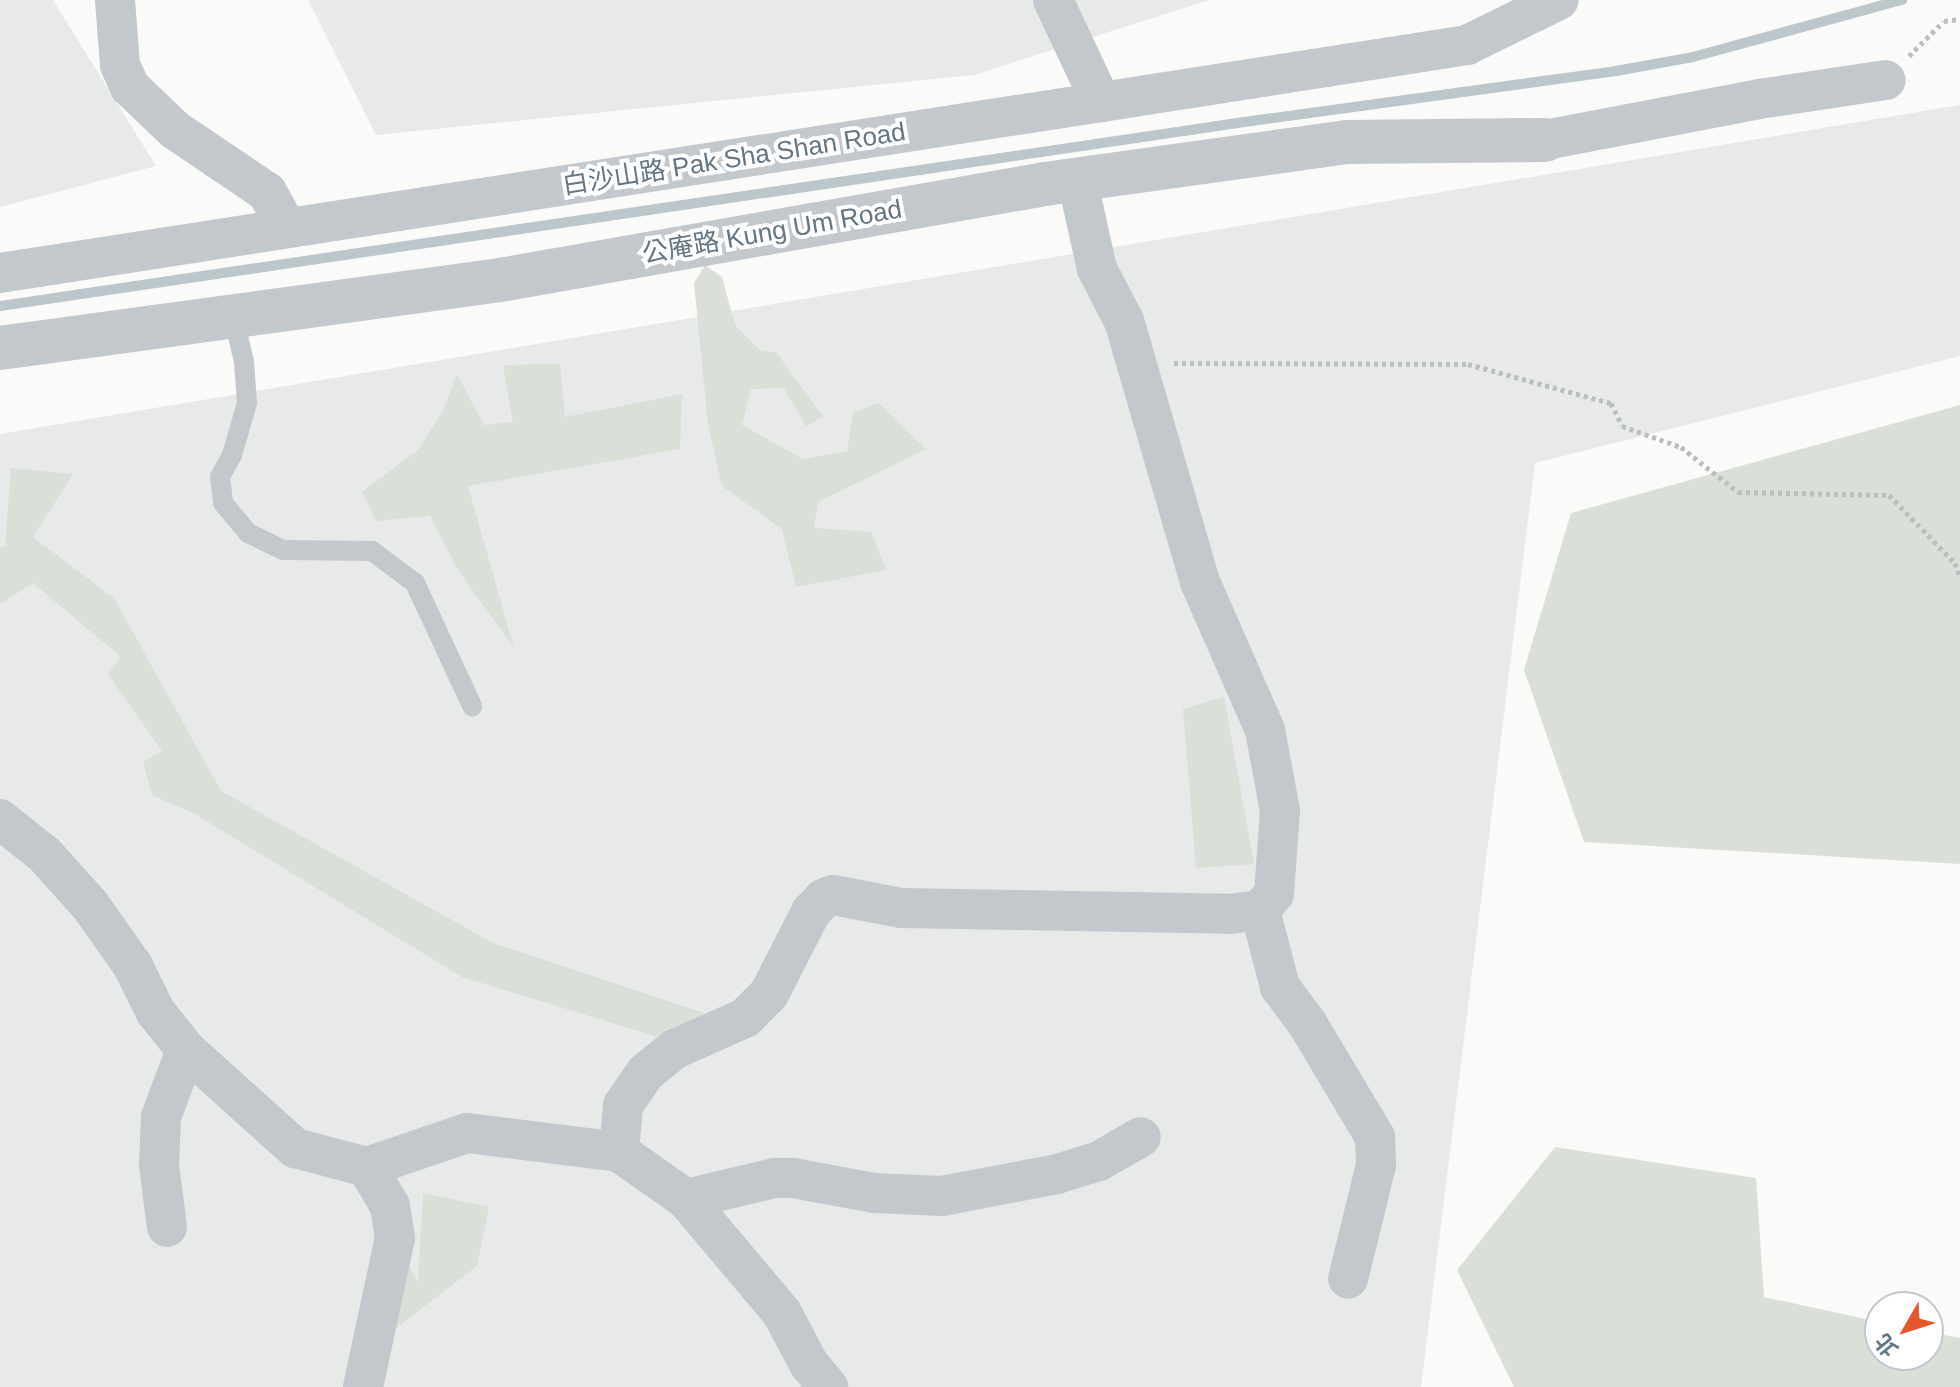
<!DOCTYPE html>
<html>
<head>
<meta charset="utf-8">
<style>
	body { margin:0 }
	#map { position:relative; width:1960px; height:1387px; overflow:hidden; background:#fafaf8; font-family:Helvetica,"Noto Sans TC",sans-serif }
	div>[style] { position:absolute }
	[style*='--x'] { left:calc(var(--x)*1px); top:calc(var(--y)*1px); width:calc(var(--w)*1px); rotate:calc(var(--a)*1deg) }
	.built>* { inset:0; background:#e8e9e9 }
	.green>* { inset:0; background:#dadfd7 }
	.stream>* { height:10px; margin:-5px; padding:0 5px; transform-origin:5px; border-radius:5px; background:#bbc7cb }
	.path>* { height:5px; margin-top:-2.5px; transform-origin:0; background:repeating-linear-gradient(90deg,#bbbfc2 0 4px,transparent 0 8px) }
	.service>* { height:20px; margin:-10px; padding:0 10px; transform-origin:10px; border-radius:10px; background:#c3c8cc }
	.minor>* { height:40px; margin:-20px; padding:0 20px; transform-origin:20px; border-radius:20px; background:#c3c8cc }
	.tertiary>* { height:44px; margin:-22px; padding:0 22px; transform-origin:22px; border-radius:22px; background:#c3c8cc }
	span { translate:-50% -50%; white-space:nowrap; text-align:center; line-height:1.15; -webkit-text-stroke:8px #fff; paint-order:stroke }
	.street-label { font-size:26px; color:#657683 }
	.north { position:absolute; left:1864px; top:1291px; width:80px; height:80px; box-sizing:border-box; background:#fff; border:2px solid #c1c8cd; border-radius:50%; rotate:231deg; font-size:22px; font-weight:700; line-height:32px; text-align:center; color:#657683 }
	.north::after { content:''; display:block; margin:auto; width:28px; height:36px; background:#e4572e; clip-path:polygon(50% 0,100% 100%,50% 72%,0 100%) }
</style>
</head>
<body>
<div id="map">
	<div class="built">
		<div style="clip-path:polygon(0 0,53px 0,156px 166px,0 207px)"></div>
		<div style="clip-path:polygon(308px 0,1209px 0,974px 75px,376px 135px)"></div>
		<div style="clip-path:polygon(1960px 105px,1960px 356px,1535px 463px,1421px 1387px,0 1387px,0 434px)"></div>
	</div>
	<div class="green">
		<div style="clip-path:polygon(705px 265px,722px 277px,735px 325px,761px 351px,776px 352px,823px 417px,806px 426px,784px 388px,751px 389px,742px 425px,803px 459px,847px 451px,853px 413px,878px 403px,926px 449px,818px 502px,814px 528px,871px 532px,886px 570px,796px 587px,782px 529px,722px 486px,708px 424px,694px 283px)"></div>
		<div style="clip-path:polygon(560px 364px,565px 417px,682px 394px,680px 449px,468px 486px,514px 648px,458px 570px,430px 516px,376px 521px,362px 492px,418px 450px,443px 411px,457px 374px,484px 425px,513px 422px,503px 365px)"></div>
		<div style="clip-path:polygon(1960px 405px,1960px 864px,1584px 842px,1524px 670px,1571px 513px)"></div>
		<div style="clip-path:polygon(11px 468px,73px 474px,33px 537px,114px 598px,221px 791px,493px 943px,704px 1013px,668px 1040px,462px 977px,195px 814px,152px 795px,143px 762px,162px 751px,108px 674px,121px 657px,33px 583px,0 604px,0 548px,5px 546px)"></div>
		<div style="clip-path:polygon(1224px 697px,1254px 864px,1196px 868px,1183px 709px)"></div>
		<div style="clip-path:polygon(1555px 1147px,1756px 1178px,1764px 1297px,1880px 1322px,1880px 1355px,1928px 1355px,1928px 1332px,1960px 1338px,1960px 1387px,1514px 1387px,1457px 1270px)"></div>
		<div style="clip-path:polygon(423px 1193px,489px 1207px,477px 1266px,391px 1332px,401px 1252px,418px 1282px)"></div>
	</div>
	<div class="stream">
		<div style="--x:0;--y:306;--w:1258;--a:-8.41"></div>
		<div style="--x:1244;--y:122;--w:375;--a:-7.8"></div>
		<div style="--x:1616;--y:71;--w:78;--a:-10.3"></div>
		<div style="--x:1693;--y:57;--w:217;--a:-15.3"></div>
	</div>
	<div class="path">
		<div style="--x:1909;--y:56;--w:49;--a:-45"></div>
		<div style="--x:1944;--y:21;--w:16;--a:-7"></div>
		<div style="--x:1174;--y:363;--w:294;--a:0.2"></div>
		<div style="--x:1468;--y:364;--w:148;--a:15.3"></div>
		<div style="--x:1611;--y:403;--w:25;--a:64"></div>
		<div style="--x:1622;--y:426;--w:63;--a:19.6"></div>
		<div style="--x:1681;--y:447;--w:73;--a:38.3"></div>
		<div style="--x:1738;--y:492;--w:151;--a:1.1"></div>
		<div style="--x:1889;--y:495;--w:95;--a:45.9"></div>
		<div style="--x:1955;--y:563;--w:15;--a:70"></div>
	</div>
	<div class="service">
		<div style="--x:233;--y:315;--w:48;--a:76.8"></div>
		<div style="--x:244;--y:362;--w:41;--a:85.8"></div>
		<div style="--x:247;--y:403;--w:54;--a:106.1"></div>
		<div style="--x:232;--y:455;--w:25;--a:119"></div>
		<div style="--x:220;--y:477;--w:26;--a:83"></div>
		<div style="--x:223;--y:503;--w:39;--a:50"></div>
		<div style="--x:248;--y:533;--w:39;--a:26"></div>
		<div style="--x:283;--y:550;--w:89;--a:0.6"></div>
		<div style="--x:372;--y:551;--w:54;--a:36.7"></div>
		<div style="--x:415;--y:583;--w:136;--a:65.1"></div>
	</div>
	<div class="minor">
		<div style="--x:115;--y:0;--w:65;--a:85.6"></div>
		<div style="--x:120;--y:65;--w:24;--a:66"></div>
		<div style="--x:130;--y:87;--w:62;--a:43.7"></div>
		<div style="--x:175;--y:130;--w:111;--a:34"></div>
		<div style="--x:267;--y:192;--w:41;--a:60.9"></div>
		<div style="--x:1053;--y:0;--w:113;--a:64.8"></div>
		<div style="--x:1545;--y:140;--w:218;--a:-10.8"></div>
		<div style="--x:1759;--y:99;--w:128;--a:-8.5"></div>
		<div style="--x:0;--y:273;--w:1485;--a:-8.83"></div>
		<div style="--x:1467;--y:45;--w:102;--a:-26.1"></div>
		<div style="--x:0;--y:819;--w:58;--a:38.7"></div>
		<div style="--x:45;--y:855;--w:67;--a:48"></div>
		<div style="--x:90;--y:905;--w:75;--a:54.8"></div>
		<div style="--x:133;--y:966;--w:50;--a:63.9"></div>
		<div style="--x:155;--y:1011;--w:50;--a:51.5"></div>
		<div style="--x:186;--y:1050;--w:147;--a:42"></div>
		<div style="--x:295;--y:1148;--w:74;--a:14.8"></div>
		<div style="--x:367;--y:1167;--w:106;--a:-18.8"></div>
		<div style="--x:467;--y:1133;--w:153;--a:7.1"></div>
		<div style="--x:619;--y:1152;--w:82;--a:35"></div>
		<div style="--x:686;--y:1199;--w:149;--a:49.9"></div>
		<div style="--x:782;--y:1313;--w:58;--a:62.1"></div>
		<div style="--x:809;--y:1364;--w:30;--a:50"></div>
		<div style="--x:1260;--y:910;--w:80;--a:75.4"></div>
		<div style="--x:1280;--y:987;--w:45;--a:53.1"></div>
		<div style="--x:1307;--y:1023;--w:133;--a:59.2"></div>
		<div style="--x:1375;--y:1137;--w:28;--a:88"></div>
		<div style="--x:1376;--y:1165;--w:117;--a:103.8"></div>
		<div style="--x:619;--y:1152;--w:47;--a:-85.1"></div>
		<div style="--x:623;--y:1105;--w:39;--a:-55"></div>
		<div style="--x:645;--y:1073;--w:38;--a:-39"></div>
		<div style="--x:675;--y:1049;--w:77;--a:-23.9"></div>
		<div style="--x:745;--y:1018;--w:34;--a:-45"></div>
		<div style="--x:769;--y:994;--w:92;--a:-62.9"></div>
		<div style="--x:811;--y:912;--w:18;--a:-47"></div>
		<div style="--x:823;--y:899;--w:11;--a:-22"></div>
		<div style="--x:833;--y:895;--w:69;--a:10.8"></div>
		<div style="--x:901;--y:908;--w:329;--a:1"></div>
		<div style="--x:1230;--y:914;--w:30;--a:-8"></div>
		<div style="--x:1260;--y:910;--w:21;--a:-49"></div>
		<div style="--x:1274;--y:894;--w:83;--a:-85.9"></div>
		<div style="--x:1280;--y:811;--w:82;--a:-100.5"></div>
		<div style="--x:1265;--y:730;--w:162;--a:-113.7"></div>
		<div style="--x:1200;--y:582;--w:272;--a:-106.2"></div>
		<div style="--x:1124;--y:321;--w:59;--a:-117.4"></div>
		<div style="--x:1097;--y:269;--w:92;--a:-102.5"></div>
		<div style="--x:686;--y:1199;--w:91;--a:-13.3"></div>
		<div style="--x:775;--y:1178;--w:18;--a:0"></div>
		<div style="--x:793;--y:1178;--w:82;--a:10.5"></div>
		<div style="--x:874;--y:1193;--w:68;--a:2.5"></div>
		<div style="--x:942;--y:1196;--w:117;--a:-10.8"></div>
		<div style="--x:1057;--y:1174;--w:44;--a:-17.2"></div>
		<div style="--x:1099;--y:1161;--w:48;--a:-29.7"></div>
		<div style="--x:167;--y:1227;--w:63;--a:-97.4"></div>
		<div style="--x:159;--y:1165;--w:48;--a:-87.6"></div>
		<div style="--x:161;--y:1117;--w:72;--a:-69.5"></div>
		<div style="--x:363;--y:1387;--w:152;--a:-77.9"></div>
		<div style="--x:395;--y:1238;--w:32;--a:-99"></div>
		<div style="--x:390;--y:1206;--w:45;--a:-120.5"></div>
	</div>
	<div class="tertiary">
		<div style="--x:0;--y:348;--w:505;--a:-7.74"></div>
		<div style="--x:500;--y:280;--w:553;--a:-9.99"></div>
		<div style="--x:1045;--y:184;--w:305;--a:-7.9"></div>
		<div style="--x:1347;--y:142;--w:198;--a:-0.6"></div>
	</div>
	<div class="street-label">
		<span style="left:734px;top:159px;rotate:-9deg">白沙山路 Pak Sha Shan Road</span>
		<span style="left:772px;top:232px;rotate:-10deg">公庵路 Kung Um Road</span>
	</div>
	<div class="north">北</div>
</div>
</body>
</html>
